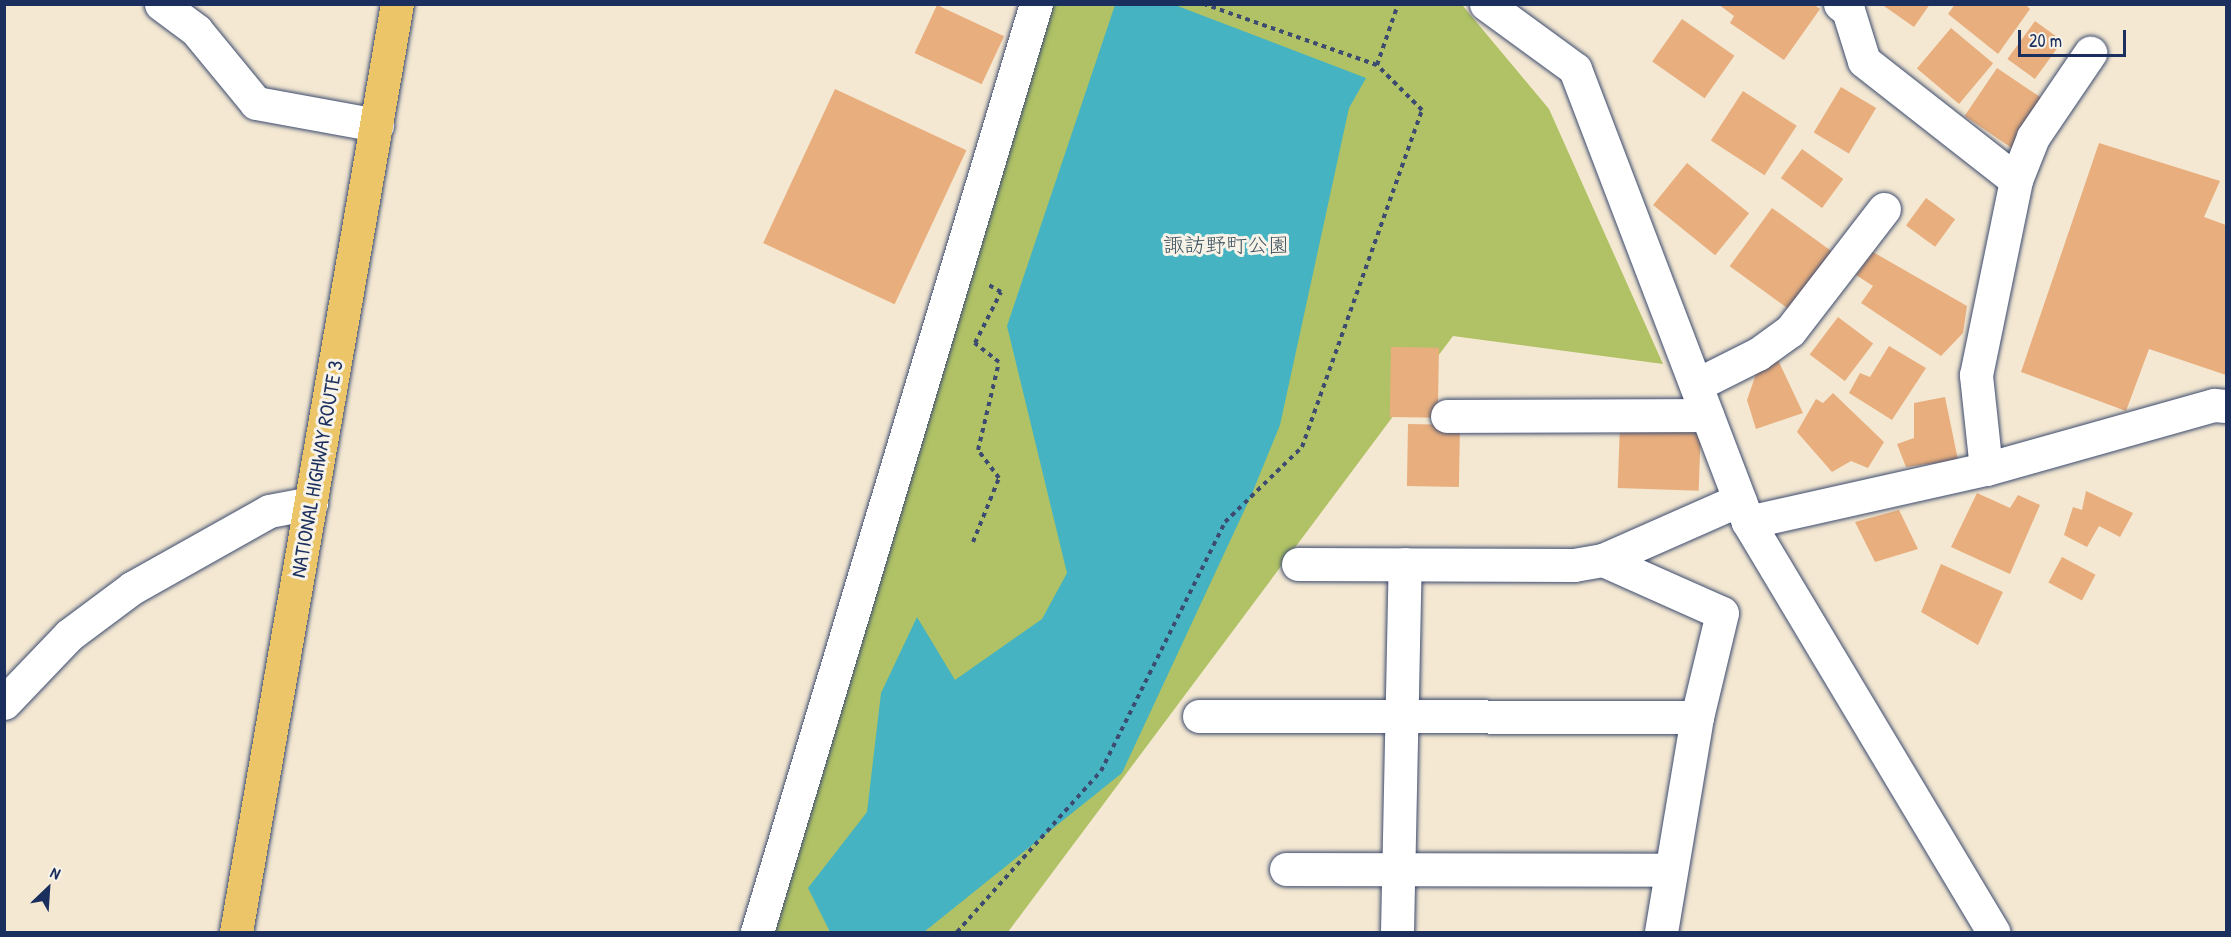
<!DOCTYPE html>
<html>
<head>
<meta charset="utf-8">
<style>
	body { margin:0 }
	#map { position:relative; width:2231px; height:937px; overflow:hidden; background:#f4e8d2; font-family:"Patrick Hand","Klee One",sans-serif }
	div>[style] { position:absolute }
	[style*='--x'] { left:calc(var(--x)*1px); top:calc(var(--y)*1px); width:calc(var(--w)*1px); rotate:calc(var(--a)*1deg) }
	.green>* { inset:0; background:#b0c265 }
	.water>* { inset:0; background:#45b3c1 }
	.building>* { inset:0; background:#e8ae7d; transform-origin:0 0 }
	.path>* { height:4px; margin-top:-2px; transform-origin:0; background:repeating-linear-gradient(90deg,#3c4b6f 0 4.5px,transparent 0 9px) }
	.roads { filter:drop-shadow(0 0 2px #3c4b6f) drop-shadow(0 0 2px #3c4b6f) }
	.minor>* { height:33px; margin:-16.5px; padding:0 16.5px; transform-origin:16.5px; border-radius:16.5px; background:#fff }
	.highway>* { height:33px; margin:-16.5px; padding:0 16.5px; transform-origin:16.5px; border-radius:16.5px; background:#edc569 }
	span { translate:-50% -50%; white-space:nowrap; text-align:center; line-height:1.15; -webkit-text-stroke:6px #f7f3e8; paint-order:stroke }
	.park-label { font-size:21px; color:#405460 }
	.street-label { font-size:21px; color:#1b2f5e }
	.frame { position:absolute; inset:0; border:6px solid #1b2f5e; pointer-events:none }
	.north { position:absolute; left:18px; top:859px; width:60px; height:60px; -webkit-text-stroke:4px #f7f3e8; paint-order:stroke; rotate:25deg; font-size:16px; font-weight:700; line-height:24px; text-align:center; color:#1b2f5e }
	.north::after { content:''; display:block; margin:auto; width:21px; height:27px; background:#1b2f5e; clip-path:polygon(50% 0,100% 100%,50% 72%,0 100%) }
	.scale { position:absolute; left:2018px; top:30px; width:108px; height:27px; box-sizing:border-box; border:3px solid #1b2f5e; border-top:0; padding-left:8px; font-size:18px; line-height:21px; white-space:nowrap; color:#1b2f5e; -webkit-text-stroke:4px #f7f3e8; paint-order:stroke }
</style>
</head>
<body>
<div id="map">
	<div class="green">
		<div style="clip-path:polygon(1053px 5px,1463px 6px,1549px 109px,1663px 364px,1453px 336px,1008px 932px,762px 932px)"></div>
	</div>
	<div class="water">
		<div style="clip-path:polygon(1115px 5px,1175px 5px,1366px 78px,1349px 108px,1280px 425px,1251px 496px,1122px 773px,924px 932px,830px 932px,808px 888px,867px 812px,881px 693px,917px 617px,955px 680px,1042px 619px,1067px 573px,1007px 326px)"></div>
	</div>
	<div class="building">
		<div style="clip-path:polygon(1718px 4px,1813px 4px,1820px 9px,1784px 60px,1730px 23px,1734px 16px)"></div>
		<div style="clip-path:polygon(1881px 4px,1930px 4px,1914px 27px)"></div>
		<div style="clip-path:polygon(1955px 4px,2025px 4px,2030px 9px,1998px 54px,1948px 14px)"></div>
		<div style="left:937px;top:5px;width:74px;height:53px;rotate:25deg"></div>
		<div style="left:1682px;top:19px;width:64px;height:52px;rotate:35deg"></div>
		<div style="left:2035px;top:21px;width:34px;height:47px;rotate:36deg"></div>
		<div style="left:1951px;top:28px;width:55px;height:53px;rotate:40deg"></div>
		<div style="left:1997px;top:68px;width:61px;height:58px;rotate:34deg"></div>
		<div style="left:1841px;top:87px;width:41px;height:53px;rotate:31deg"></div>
		<div style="left:835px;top:89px;width:145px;height:170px;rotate:25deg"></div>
		<div style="left:1743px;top:91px;width:64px;height:59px;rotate:33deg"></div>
		<div style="clip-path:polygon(2099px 143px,2220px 181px,2204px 217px,2226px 225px,2226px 375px,2149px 349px,2126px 411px,2021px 372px)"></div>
		<div style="left:1802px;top:149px;width:51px;height:36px;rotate:36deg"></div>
		<div style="left:1687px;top:163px;width:80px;height:54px;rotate:39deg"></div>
		<div style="left:1926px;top:198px;width:36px;height:34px;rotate:36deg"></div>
		<div style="left:1772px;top:208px;width:80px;height:72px;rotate:36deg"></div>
		<div style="clip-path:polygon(1873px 252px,1967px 306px,1963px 333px,1941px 356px,1861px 303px,1873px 286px,1856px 275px)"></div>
		<div style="left:1838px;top:317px;width:44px;height:47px;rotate:37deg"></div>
		<div style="clip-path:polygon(1889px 346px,1926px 368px,1892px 420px,1849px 393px,1860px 373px,1870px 377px)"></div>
		<div style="left:1391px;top:347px;width:48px;height:70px;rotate:1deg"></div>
		<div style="clip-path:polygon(1778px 360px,1803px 413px,1756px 429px,1747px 400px,1756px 374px)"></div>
		<div style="clip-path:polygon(1833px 393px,1884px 442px,1868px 468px,1851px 461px,1832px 472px,1797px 432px,1816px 399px,1823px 403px)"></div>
		<div style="clip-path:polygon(1945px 397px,1958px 460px,1906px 467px,1897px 444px,1914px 438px,1914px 403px)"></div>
		<div style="left:1620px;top:423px;width:81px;height:65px;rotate:2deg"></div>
		<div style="left:1408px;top:424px;width:52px;height:62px;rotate:1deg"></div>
		<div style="clip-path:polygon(2086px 491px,2133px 513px,2120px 537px,2099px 526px,2087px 547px,2064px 535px,2073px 507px,2082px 510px)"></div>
		<div style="clip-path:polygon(1977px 493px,2010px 508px,2018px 495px,2040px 505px,2010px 574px,1951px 547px)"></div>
		<div style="clip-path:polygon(1899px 510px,1918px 549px,1875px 562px,1855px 522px)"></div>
		<div style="left:2062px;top:557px;width:38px;height:29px;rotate:28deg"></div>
		<div style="clip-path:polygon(1941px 564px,2003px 592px,1978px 645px,1921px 612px)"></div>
	</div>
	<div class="path">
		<div style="--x:1377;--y:65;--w:65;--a:-71"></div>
		<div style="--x:973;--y:542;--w:69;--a:-67.9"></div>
		<div style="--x:999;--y:478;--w:35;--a:-127"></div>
		<div style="--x:978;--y:450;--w:90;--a:-76.6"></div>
		<div style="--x:999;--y:362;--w:31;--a:-142"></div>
		<div style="--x:975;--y:343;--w:57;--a:-63"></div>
		<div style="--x:1001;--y:292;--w:14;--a:-150"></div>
		<div style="--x:957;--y:932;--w:216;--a:-48.2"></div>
		<div style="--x:1101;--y:771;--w:278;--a:-63.5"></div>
		<div style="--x:1225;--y:522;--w:107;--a:-44.2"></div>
		<div style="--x:1302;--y:447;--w:358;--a:-70.4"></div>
		<div style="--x:1422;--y:110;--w:64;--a:-135"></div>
		<div style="--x:1377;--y:65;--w:183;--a:-160.6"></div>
	</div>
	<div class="roads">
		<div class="minor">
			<div style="--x:161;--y:4;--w:44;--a:36.6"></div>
			<div style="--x:196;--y:30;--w:94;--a:50.6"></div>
			<div style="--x:256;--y:103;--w:123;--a:10.3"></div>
			<div style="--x:1486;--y:4;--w:110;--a:36.1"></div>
			<div style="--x:1575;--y:69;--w:485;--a:69.1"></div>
			<div style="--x:1748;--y:522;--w:478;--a:59.1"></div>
			<div style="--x:1840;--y:4;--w:10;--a:37"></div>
			<div style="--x:1848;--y:10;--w:53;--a:72.6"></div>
			<div style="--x:1864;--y:61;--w:193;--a:38.1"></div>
			<div style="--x:1696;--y:385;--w:69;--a:-26.6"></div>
			<div style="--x:1758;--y:354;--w:39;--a:-36"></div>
			<div style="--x:1790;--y:331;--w:154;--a:-52.4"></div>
			<div style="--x:1447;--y:416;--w:260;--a:-0.2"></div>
			<div style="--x:1986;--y:469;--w:95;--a:-96.1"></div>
			<div style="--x:1976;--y:375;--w:199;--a:-78.4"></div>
			<div style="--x:2016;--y:180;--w:46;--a:-68.4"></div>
			<div style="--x:2033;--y:137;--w:102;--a:-55.8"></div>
			<div style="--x:1748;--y:522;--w:244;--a:-12.6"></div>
			<div style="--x:1986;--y:469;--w:237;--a:-15.7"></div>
			<div style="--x:2214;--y:405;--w:12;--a:5"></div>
			<div style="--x:1603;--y:560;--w:130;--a:24"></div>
			<div style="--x:1722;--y:613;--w:107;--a:103.5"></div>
			<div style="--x:1697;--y:717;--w:218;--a:99.5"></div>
			<div style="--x:1298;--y:564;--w:276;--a:0.2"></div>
			<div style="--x:1574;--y:565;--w:29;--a:-10"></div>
			<div style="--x:1603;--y:560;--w:149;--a:-23.8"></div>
			<div style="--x:4;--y:703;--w:94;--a:-46.3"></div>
			<div style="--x:69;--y:635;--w:79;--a:-36.7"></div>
			<div style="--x:132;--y:588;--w:157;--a:-29.3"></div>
			<div style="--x:269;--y:511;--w:43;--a:-10.8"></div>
			<div style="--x:1199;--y:716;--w:498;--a:0.1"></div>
			<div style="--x:1286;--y:869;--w:384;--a:0.1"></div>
			<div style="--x:757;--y:932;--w:969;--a:-73.27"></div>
			<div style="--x:1397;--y:932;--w:368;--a:-88.8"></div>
		</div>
		<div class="highway">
			<div style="--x:236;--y:932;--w:942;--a:-80.16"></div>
		</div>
	</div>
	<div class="park-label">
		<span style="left:1226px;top:245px">諏訪野町公園</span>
	</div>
	<div class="street-label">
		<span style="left:317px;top:469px;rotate:-80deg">NATIONAL HIGHWAY ROUTE 3</span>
	</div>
	<div class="frame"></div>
	<div class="north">N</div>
	<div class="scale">20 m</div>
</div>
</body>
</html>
